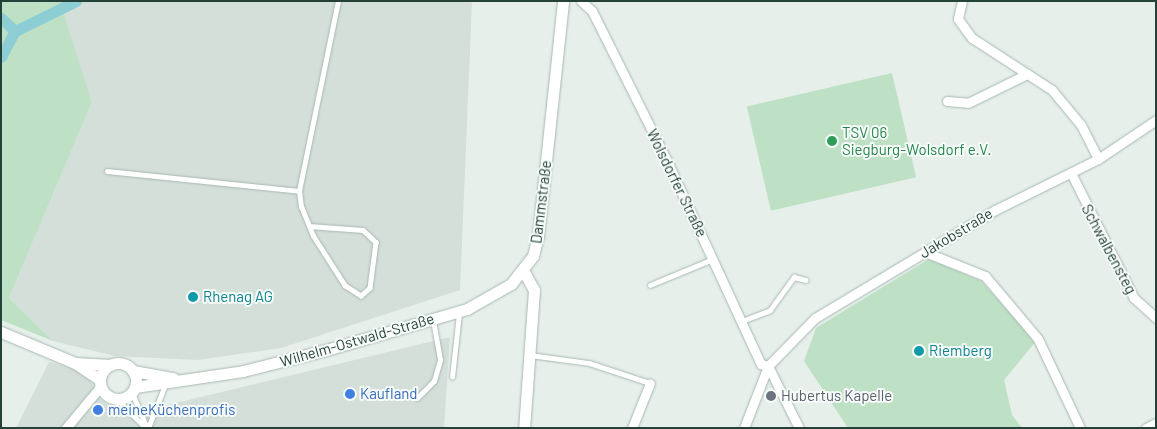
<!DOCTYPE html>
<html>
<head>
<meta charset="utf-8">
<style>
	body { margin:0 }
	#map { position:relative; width:1157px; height:429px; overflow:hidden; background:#e6efea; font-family:Barlow,sans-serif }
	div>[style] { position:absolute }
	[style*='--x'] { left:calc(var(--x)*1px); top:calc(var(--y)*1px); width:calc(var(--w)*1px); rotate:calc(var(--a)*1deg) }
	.built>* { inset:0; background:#d4dfd9 }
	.green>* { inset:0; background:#bee0c5; transform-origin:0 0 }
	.canal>* { height:11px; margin:-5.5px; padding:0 5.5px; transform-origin:5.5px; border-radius:5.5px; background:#8dced5 }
	.roads { filter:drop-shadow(0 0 1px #a8b8b1) drop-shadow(0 0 1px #a8b8b1) }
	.service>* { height:4.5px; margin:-2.25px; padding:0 2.25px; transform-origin:2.25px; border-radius:2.25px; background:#fff }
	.minor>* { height:9px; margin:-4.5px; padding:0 4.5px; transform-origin:4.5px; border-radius:4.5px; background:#fff }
	.tertiary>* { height:11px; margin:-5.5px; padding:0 5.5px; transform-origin:5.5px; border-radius:5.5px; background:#fff }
	.tertiary>.ring { margin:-5.5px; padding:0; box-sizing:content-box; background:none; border:11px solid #fff; border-radius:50% }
	.dots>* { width:14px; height:14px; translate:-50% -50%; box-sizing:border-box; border:2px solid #f7fbf9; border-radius:50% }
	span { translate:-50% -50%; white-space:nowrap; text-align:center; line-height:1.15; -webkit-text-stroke:4px #f7fbf9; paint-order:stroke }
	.leisure-label { font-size:15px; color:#27864d }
	.left { translate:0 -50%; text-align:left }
	.street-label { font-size:15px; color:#244238 }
	.culture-label { font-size:15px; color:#0d838f }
	.shop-label { font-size:15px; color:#366cbe }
	.worship-label { font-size:15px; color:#5b616d }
	.frame { position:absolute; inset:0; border:2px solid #244238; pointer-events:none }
</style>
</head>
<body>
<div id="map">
	<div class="built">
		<div style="clip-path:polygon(86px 1px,472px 1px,460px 290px,281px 348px,198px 360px,115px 356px,53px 341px,9px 298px,92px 102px,62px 12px)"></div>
		<div style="clip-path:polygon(450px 337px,444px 428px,16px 428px,49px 362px,87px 372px,99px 398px,122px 416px)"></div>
	</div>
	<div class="green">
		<div style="clip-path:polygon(1px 1px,86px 1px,63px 12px,92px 102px,9px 298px,53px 341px,1px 320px)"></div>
		<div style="left:892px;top:73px;width:107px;height:149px;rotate:77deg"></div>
		<div style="clip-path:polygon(929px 259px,981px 281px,1036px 341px,1004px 380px,1012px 415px,1022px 428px,848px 428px,804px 361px,816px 328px)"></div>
	</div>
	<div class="canal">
		<div style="--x:1;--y:18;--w:19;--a:43"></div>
		<div style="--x:15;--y:31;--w:68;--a:-26.2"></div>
		<div style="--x:1;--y:57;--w:30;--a:-62"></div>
	</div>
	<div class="roads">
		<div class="service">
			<div style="--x:107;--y:171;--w:193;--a:5.9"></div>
			<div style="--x:309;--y:226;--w:54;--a:4.2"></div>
			<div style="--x:363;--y:230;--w:18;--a:43"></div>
			<div style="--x:376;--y:242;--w:46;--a:97.4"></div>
			<div style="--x:370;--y:288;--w:12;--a:138"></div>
			<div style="--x:361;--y:296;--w:19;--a:-148"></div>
			<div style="--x:345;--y:286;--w:59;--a:-122.6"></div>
			<div style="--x:313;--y:236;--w:31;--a:-112"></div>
			<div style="--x:301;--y:207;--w:16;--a:-97"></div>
			<div style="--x:299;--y:191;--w:194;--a:-78.4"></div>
			<div style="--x:650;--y:285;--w:68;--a:-22.4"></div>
			<div style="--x:742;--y:321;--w:30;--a:-21"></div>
			<div style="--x:770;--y:310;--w:41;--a:-54"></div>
			<div style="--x:794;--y:277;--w:12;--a:14"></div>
			<div style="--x:530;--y:355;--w:60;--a:7.7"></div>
			<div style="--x:589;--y:363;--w:64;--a:18.2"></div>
			<div style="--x:452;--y:377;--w:63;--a:-83.7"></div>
			<div style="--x:132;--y:392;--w:39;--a:67"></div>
			<div style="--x:417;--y:398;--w:24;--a:-45"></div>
			<div style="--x:434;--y:381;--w:22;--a:-74"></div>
			<div style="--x:440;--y:360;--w:40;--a:-100"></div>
			<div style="--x:117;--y:399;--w:41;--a:45"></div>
			<div style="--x:148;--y:428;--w:46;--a:-68.4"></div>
		</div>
		<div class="minor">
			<div style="--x:581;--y:1;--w:15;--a:42"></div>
			<div style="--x:592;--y:11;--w:168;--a:63.4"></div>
			<div style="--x:667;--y:161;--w:224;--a:65.2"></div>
			<div style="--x:761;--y:364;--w:7;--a:16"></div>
			<div style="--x:962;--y:1;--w:18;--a:103"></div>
			<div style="--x:958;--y:19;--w:24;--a:54"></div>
			<div style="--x:972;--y:38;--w:95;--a:33"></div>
			<div style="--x:1052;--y:90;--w:45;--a:50.4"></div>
			<div style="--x:1081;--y:125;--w:38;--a:63"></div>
			<div style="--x:947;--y:101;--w:21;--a:5"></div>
			<div style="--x:968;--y:103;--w:66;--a:-26.2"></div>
			<div style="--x:1071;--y:173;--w:140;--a:63.3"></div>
			<div style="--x:1134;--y:298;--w:30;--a:42"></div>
			<div style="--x:925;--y:252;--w:65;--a:21.8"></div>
			<div style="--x:985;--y:276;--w:82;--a:49.9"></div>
			<div style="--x:1038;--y:339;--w:98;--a:64.7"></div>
			<div style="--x:768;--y:366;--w:69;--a:63.4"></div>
			<div style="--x:66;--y:428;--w:55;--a:-50.2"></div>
			<div style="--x:632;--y:428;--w:48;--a:-68.2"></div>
			<div style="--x:744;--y:428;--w:66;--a:-68.8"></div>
			<div style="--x:768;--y:366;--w:67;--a:-45.6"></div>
			<div style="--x:815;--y:318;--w:210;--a:-31"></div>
			<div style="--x:995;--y:210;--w:115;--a:-26.3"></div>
			<div style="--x:1098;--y:159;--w:70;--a:-33.9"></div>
			<div style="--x:1146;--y:428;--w:11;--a:-27"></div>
		</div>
		<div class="tertiary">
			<div style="--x:524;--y:272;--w:21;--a:61"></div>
			<div style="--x:534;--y:290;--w:138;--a:94.1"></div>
			<div style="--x:1;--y:332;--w:80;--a:22.7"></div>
			<div style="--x:75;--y:363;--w:30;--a:34"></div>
			<div style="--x:75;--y:363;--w:36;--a:3"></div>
			<div class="ring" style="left:100px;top:363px;width:25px;height:25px"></div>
			<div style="--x:133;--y:371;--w:41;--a:9.9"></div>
			<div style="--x:135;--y:387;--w:109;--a:-8.4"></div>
			<div style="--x:243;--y:371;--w:86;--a:-14.2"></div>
			<div style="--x:326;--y:350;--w:147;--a:-16.2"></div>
			<div style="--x:467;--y:309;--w:51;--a:-29.6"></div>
			<div style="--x:511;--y:284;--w:36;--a:-52"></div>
			<div style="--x:533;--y:256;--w:21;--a:-76"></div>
			<div style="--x:538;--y:236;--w:236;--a:-83.9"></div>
		</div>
	</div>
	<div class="dots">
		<div style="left:832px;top:141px;background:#2e9e5b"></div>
		<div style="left:193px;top:297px;background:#0f9aa8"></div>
		<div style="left:919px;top:351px;background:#0f9aa8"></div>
		<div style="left:350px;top:394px;background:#3f7fe0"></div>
		<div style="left:771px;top:396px;background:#6b7280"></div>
		<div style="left:98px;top:410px;background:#3f7fe0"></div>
	</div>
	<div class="leisure-label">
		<span class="left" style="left:842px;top:141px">TSV 06<br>Siegburg-Wolsdorf e.V.</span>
	</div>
	<div class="street-label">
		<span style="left:677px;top:183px;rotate:64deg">Wolsdorfer Straße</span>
		<span style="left:541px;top:202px;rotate:-83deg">Dammstraße</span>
		<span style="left:956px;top:233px;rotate:-31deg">Jakobstraße</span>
		<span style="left:1109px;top:249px;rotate:62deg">Schwalbensteg</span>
		<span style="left:357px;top:340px;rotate:-16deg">Wilhelm-Ostwald-Straße</span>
	</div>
	<div class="culture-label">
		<span class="left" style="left:203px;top:297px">Rhenag AG</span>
		<span class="left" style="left:929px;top:351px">Riemberg</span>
	</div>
	<div class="shop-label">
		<span class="left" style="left:360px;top:394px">Kaufland</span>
		<span class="left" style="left:108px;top:410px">meineKüchenprofis</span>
	</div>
	<div class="worship-label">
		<span class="left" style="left:781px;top:396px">Hubertus Kapelle</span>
	</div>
	<div class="frame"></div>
</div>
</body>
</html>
